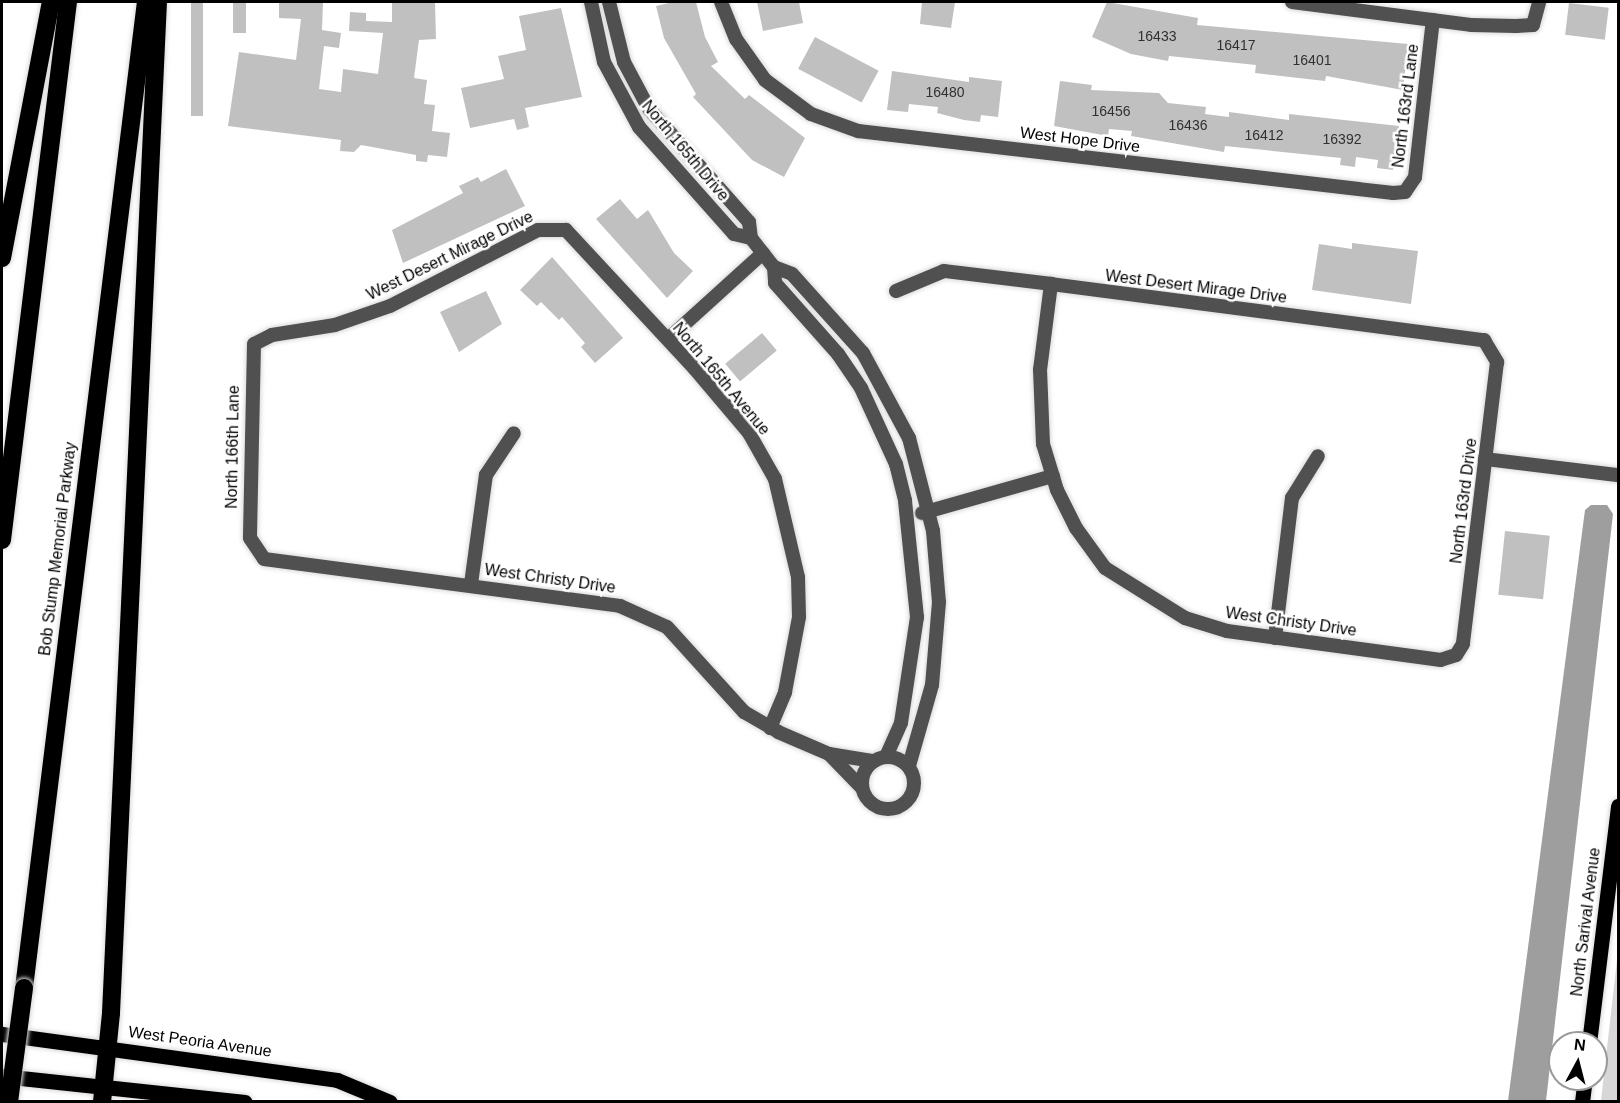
<!DOCTYPE html>
<html>
<head>
<meta charset="utf-8">
<style>
	body { margin:0 }
	#map { position:relative; width:1620px; height:1103px; overflow:hidden; background:#fff; font-family:Helvetica,sans-serif }
	div>[style] { position:absolute }
	[style*='--x'] { left:calc(var(--x)*1px); top:calc(var(--y)*1px); width:calc(var(--w)*1px); rotate:calc(var(--a)*1deg) }
	.green>* { inset:0; background:#d7d7d7 }
	.water>* { inset:0; background:#9e9e9e }
	.building>* { inset:0; background:#c0c0c0; transform-origin:0 0 }
	.roads { filter:drop-shadow(0 0 2px #dbdbdb) drop-shadow(0 0 2px #dbdbdb) }
	.minor>* { height:14px; margin:-7px; padding:0 7px; transform-origin:7px; border-radius:7px; background:#505050 }
	.minor>.ring { margin:-7px; padding:0; box-sizing:content-box; background:none; border:14px solid #505050; border-radius:50% }
	.major>* { height:15px; margin:-7.5px; padding:0 7.5px; transform-origin:7.5px; border-radius:7.5px; background:#000 }
	.highway>* { height:18px; margin:-9px; padding:0 9px; transform-origin:9px; border-radius:9px; background:#000 }
	.bridges { filter:drop-shadow(0 0 2px #dbdbdb) drop-shadow(0 0 2px #dbdbdb) }
	.highway-bridge>* { height:18px; margin:-9px; padding:0 9px; transform-origin:9px; border-radius:9px; background:#000 }
	span { translate:-50% -50%; white-space:nowrap; text-align:center; line-height:1.15; -webkit-text-stroke:5px #fff; paint-order:stroke }
	.number-label { font-size:14px; color:#303030 }
	.number-label span { -webkit-text-stroke-width:0 }
	.street-label { font-size:16px; color:#000 }
	.frame { position:absolute; inset:0; border:3px solid #000; pointer-events:none }
	.north { position:absolute; left:1548px; top:1031px; width:60px; height:60px; box-sizing:border-box; background:#fff; border:2px solid #999; border-radius:50%; rotate:7deg; font-size:16px; font-weight:700; line-height:24px; text-align:center; color:#000 }
	.north::after { content:''; display:block; margin:auto; width:21px; height:27px; background:#000; clip-path:polygon(50% 0,100% 100%,50% 72%,0 100%) }
</style>
</head>
<body>
<div id="map">
	<div class="green">
		<div style="clip-path:polygon(1618px 951px,1618px 1101px,1601px 1101px)"></div>
	</div>
	<div class="water">
		<div style="clip-path:polygon(1591px 505px,1607px 505px,1613px 514px,1546px 1101px,1508px 1101px,1585px 510px)"></div>
	</div>
	<div class="building">
		<div style="left:191px;top:2px;width:12px;height:114px"></div>
		<div style="left:233px;top:2px;width:13px;height:31px"></div>
		<div style="clip-path:polygon(279px 2px,323px 2px,322px 30px,341px 33px,339px 48px,324px 46px,319px 89px,341px 92px,343px 69px,378px 74px,383px 33px,349px 31px,350px 12px,366px 13px,366px 21px,392px 22px,392px 2px,435px 2px,436px 39px,419px 40px,414px 78px,427px 80px,424px 104px,435px 105px,432px 131px,450px 133px,447px 157px,428px 155px,427px 162px,416px 161px,416px 155px,361px 145px,354px 152px,340px 151px,341px 140px,228px 126px,239px 52px,296px 60px,301px 19px,279px 18px)"></div>
		<div style="clip-path:polygon(673px 2px,696px 2px,705px 37px,718px 62px,711px 66px,745px 99px,749px 95px,805px 138px,784px 177px,752px 160px,693px 97px,696px 94px,664px 38px,656px 6px)"></div>
		<div style="clip-path:polygon(757px 2px,799px 2px,803px 23px,763px 31px)"></div>
		<div style="clip-path:polygon(922px 2px,955px 2px,951px 28px,920px 24px)"></div>
		<div style="clip-path:polygon(1107px 2px,1198px 18px,1197px 25px,1408px 44px,1403px 90px,1326px 76px,1325px 81px,1255px 73px,1256px 65px,1169px 56px,1168px 61px,1131px 54px,1092px 37px)"></div>
		<div style="left:1569px;top:3px;width:40px;height:32px;rotate:7deg"></div>
		<div style="clip-path:polygon(561px 8px,582px 97px,525px 108px,529px 127px,517px 130px,514px 119px,470px 128px,461px 88px,504px 79px,498px 56px,526px 50px,519px 16px)"></div>
		<div style="left:815px;top:37px;width:72px;height:36px;rotate:28deg"></div>
		<div style="clip-path:polygon(892px 71px,969px 82px,969px 77px,1002px 81px,998px 117px,981px 115px,980px 122px,964px 120px,937px 113px,938px 107px,909px 104px,908px 112px,887px 110px)"></div>
		<div style="clip-path:polygon(1060px 81px,1092px 85px,1091px 90px,1159px 93px,1168px 103px,1206px 107px,1205px 114px,1229px 117px,1229px 112px,1289px 120px,1289px 114px,1399px 126px,1393px 170px,1377px 168px,1378px 160px,1356px 157px,1355px 167px,1340px 165px,1341px 158px,1225px 146px,1224px 152px,1131px 136px,1132px 131px,1109px 129px,1108px 136px,1054px 126px)"></div>
		<div style="clip-path:polygon(506px 169px,525px 206px,403px 263px,392px 230px,463px 193px,459px 186px,478px 177px,481px 182px)"></div>
		<div style="clip-path:polygon(620px 199px,637px 219px,648px 210px,674px 253px,693px 271px,667px 298px,596px 219px)"></div>
		<div style="clip-path:polygon(1352px 243px,1418px 251px,1411px 304px,1312px 290px,1319px 244px,1352px 249px)"></div>
		<div style="clip-path:polygon(552px 257px,623px 338px,595px 363px,581px 347px,585px 343px,562px 317px,559px 320px,541px 302px,537px 306px,520px 290px)"></div>
		<div style="clip-path:polygon(486px 291px,502px 324px,459px 352px,440px 312px)"></div>
		<div style="left:762px;top:333px;width:23px;height:48px;rotate:50deg"></div>
		<div style="left:1505px;top:531px;width:45px;height:64px;rotate:6deg"></div>
	</div>
	<div class="roads">
		<div class="minor">
			<div style="--x:591;--y:2;--w:61;--a:77.8"></div>
			<div style="--x:604;--y:62;--w:74;--a:61.7"></div>
			<div style="--x:639;--y:127;--w:143;--a:48.4"></div>
			<div style="--x:734;--y:234;--w:17;--a:13"></div>
			<div style="--x:609;--y:2;--w:62;--a:76"></div>
			<div style="--x:624;--y:62;--w:53;--a:62"></div>
			<div style="--x:649;--y:109;--w:151;--a:48.5"></div>
			<div style="--x:749;--y:222;--w:16;--a:83"></div>
			<div style="--x:751;--y:238;--w:37;--a:52"></div>
			<div style="--x:774;--y:267;--w:19;--a:21"></div>
			<div style="--x:792;--y:274;--w:106;--a:48.1"></div>
			<div style="--x:863;--y:353;--w:97;--a:61.6"></div>
			<div style="--x:909;--y:438;--w:96;--a:75.5"></div>
			<div style="--x:933;--y:531;--w:71;--a:85.2"></div>
			<div style="--x:939;--y:602;--w:83;--a:94.8"></div>
			<div style="--x:932;--y:685;--w:84;--a:105.9"></div>
			<div style="--x:721;--y:2;--w:40;--a:68"></div>
			<div style="--x:736;--y:39;--w:50;--a:54.7"></div>
			<div style="--x:765;--y:80;--w:57;--a:36.5"></div>
			<div style="--x:811;--y:114;--w:50;--a:19.9"></div>
			<div style="--x:858;--y:131;--w:539;--a:6.61"></div>
			<div style="--x:1393;--y:193;--w:12;--a:-5"></div>
			<div style="--x:1405;--y:192;--w:18;--a:-56"></div>
			<div style="--x:1415;--y:177;--w:158;--a:-83.5"></div>
			<div style="--x:1292;--y:2;--w:180;--a:7.3"></div>
			<div style="--x:1471;--y:25;--w:45;--a:1.3"></div>
			<div style="--x:1516;--y:26;--w:17;--a:-3"></div>
			<div style="--x:1533;--y:25;--w:24;--a:-75"></div>
			<div style="--x:774;--y:267;--w:16;--a:86"></div>
			<div style="--x:775;--y:283;--w:95;--a:48.4"></div>
			<div style="--x:838;--y:354;--w:41;--a:55.9"></div>
			<div style="--x:861;--y:388;--w:84;--a:65.3"></div>
			<div style="--x:896;--y:464;--w:38;--a:76"></div>
			<div style="--x:905;--y:501;--w:117;--a:84.1"></div>
			<div style="--x:917;--y:617;--w:107;--a:98.6"></div>
			<div style="--x:901;--y:723;--w:37;--a:114"></div>
			<div style="--x:896;--y:291;--w:52;--a:-22.6"></div>
			<div style="--x:944;--y:271;--w:108;--a:6.9"></div>
			<div style="--x:1051;--y:284;--w:437;--a:7.4"></div>
			<div style="--x:1484;--y:340;--w:26;--a:59"></div>
			<div style="--x:1497;--y:362;--w:284;--a:96.9"></div>
			<div style="--x:1463;--y:644;--w:13;--a:122"></div>
			<div style="--x:1456;--y:655;--w:16;--a:162"></div>
			<div style="--x:1441;--y:660;--w:216;--a:-172.3"></div>
			<div style="--x:1227;--y:631;--w:44;--a:-162.8"></div>
			<div style="--x:1185;--y:618;--w:94;--a:-148"></div>
			<div style="--x:1105;--y:568;--w:49;--a:-125.9"></div>
			<div style="--x:1076;--y:528;--w:42;--a:-116.6"></div>
			<div style="--x:1057;--y:490;--w:48;--a:-106.9"></div>
			<div style="--x:1043;--y:444;--w:74;--a:-92.3"></div>
			<div style="--x:1040;--y:370;--w:87;--a:-82.7"></div>
			<div style="--x:668;--y:339;--w:128;--a:-42.2"></div>
			<div style="--x:1485;--y:459;--w:134;--a:6.9"></div>
			<div style="--x:922;--y:513;--w:136;--a:-15.8"></div>
			<div style="--x:471;--y:584;--w:110;--a:-82.2"></div>
			<div style="--x:486;--y:475;--w:50;--a:-56.3"></div>
			<div style="--x:1275;--y:638;--w:141;--a:-83.1"></div>
			<div style="--x:1292;--y:498;--w:49;--a:-58.2"></div>
			<div style="--x:770;--y:728;--w:39;--a:-67"></div>
			<div style="--x:785;--y:692;--w:76;--a:-79.4"></div>
			<div style="--x:799;--y:617;--w:40;--a:-91.4"></div>
			<div style="--x:798;--y:577;--w:101;--a:-103.2"></div>
			<div style="--x:775;--y:479;--w:53;--a:-119.5"></div>
			<div style="--x:749;--y:433;--w:84;--a:-130.2"></div>
			<div style="--x:695;--y:369;--w:190;--a:-132.9"></div>
			<div style="--x:566;--y:230;--w:28;--a:180"></div>
			<div style="--x:538;--y:230;--w:166;--a:152.8"></div>
			<div style="--x:390;--y:306;--w:58;--a:160.9"></div>
			<div style="--x:335;--y:325;--w:64;--a:171"></div>
			<div style="--x:272;--y:335;--w:20;--a:153"></div>
			<div style="--x:254;--y:344;--w:194;--a:91.2"></div>
			<div style="--x:250;--y:538;--w:25;--a:56"></div>
			<div style="--x:264;--y:559;--w:359;--a:7.5"></div>
			<div style="--x:620;--y:606;--w:51;--a:24.1"></div>
			<div style="--x:667;--y:627;--w:115;--a:47.8"></div>
			<div style="--x:744;--y:712;--w:39;--a:30"></div>
			<div style="--x:778;--y:732;--w:56;--a:23.3"></div>
			<div style="--x:829;--y:754;--w:45;--a:9"></div>
			<div style="--x:829;--y:754;--w:47;--a:45.9"></div>
			<div class="ring" style="left:862px;top:757px;width:38px;height:38px"></div>
		</div>
		<div class="major">
			<div style="--x:2;--y:1034;--w:338;--a:7.8"></div>
			<div style="--x:337;--y:1080;--w:57;--a:22.5"></div>
			<div style="--x:1589;--y:1043;--w:239;--a:-83"></div>
			<div style="--x:2;--y:1076;--w:244;--a:6.1"></div>
			<div style="--x:1582;--y:1102;--w:23;--a:-83"></div>
		</div>
		<div class="highway">
			<div style="--x:2;--y:258;--w:261;--a:-79.2"></div>
			<div style="--x:2;--y:540;--w:542;--a:-83.01"></div>
			<div style="--x:24;--y:988;--w:994;--a:-82.95"></div>
			<div style="--x:102;--y:1102;--w:89;--a:-84.2"></div>
			<div style="--x:111;--y:1013;--w:1012;--a:-87.34"></div>
		</div>
	</div>
	<div class="bridges">
		<div class="highway-bridge">
			<div style="--x:9;--y:1102;--w:115;--a:-82.5"></div>
		</div>
	</div>
	<div class="number-label">
		<span style="left:1157px;top:36px">16433</span>
		<span style="left:1236px;top:45px">16417</span>
		<span style="left:1312px;top:60px">16401</span>
		<span style="left:945px;top:92px">16480</span>
		<span style="left:1111px;top:111px">16456</span>
		<span style="left:1188px;top:125px">16436</span>
		<span style="left:1264px;top:135px">16412</span>
		<span style="left:1342px;top:139px">16392</span>
	</div>
	<div class="street-label">
		<span style="left:1406px;top:106px;rotate:-83deg">North 163rd Lane</span>
		<span style="left:1080px;top:140px;rotate:7deg">West Hope Drive</span>
		<span style="left:685px;top:151px;rotate:50deg">North 165th Drive</span>
		<span style="left:450px;top:256px;rotate:-26deg">West Desert Mirage Drive</span>
		<span style="left:1196px;top:287px;rotate:7deg">West Desert Mirage Drive</span>
		<span style="left:721px;top:379px;rotate:50deg">North 165th Avenue</span>
		<span style="left:233px;top:447px;rotate:-89deg">North 166th Lane</span>
		<span style="left:1464px;top:501px;rotate:-83deg">North 163rd Drive</span>
		<span style="left:58px;top:549px;rotate:-83deg">Bob Stump Memorial Parkway</span>
		<span style="left:550px;top:579px;rotate:8deg">West Christy Drive</span>
		<span style="left:1291px;top:622px;rotate:8deg">West Christy Drive</span>
		<span style="left:1586px;top:922px;rotate:-83deg">North Sarival Avenue</span>
		<span style="left:200px;top:1042px;rotate:8deg">West Peoria Avenue</span>
	</div>
	<div class="frame"></div>
	<div class="north">N</div>
</div>
</body>
</html>
